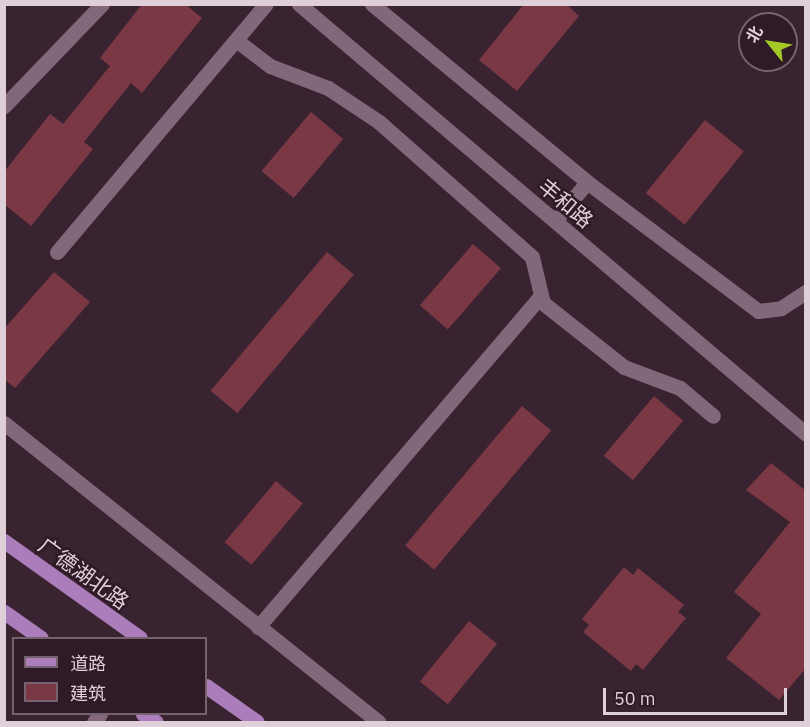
<!DOCTYPE html>
<html>
<head>
<meta charset="utf-8">
<style>
	body { margin:0 }
	#map { position:relative; width:810px; height:727px; overflow:hidden; background:#3a2331; font-family:"IBM Plex Sans","Noto Sans SC",sans-serif }
	div>[style] { position:absolute }
	[style*='--x'] { left:calc(var(--x)*1px); top:calc(var(--y)*1px); width:calc(var(--w)*1px); rotate:calc(var(--a)*1deg) }
	.building>* { inset:0; background:#7a3844; transform-origin:0 0 }
	.minor>* { height:15px; margin:-7.5px; padding:0 7.5px; transform-origin:7.5px; border-radius:7.5px; background:#826878 }
	.major>* { height:15px; margin:-7.5px; padding:0 7.5px; transform-origin:7.5px; border-radius:7.5px; background:#ac7dbb }
	span { translate:-50% -50%; white-space:nowrap; text-align:center; line-height:1.15; -webkit-text-stroke:5px #2f1a28; paint-order:stroke }
	.street-label { font-size:21px; color:#dfcfd8 }
	.frame { position:absolute; inset:0; border:6px solid #dfcfd8; pointer-events:none }
	.legend { position:absolute; left:12px; top:637px; width:195px; height:78px; box-sizing:border-box; background:#2f1a28; border:2px solid #75626e; margin:0; padding:8px 10px; list-style:none; font-size:18px; color:#dfcfd8 }
	.legend li { display:flex; align-items:center; gap:12px; height:30px }
	.legend b { width:30px; border:2px solid #75626e }
	.north { position:absolute; left:738px; top:12px; width:60px; height:60px; box-sizing:border-box; background:#2f1a28; border:2px solid #75626e; border-radius:50%; rotate:300deg; font-size:16px; font-weight:700; line-height:24px; text-align:center; color:#dfcfd8 }
	.north::after { content:''; display:block; margin:auto; width:21px; height:27px; background:#a4c825; clip-path:polygon(50% 0,100% 100%,50% 72%,0 100%) }
	.scale { position:absolute; left:603px; top:688px; width:184px; height:27px; box-sizing:border-box; border:3px solid #dfcfd8; border-top:0; padding-left:8px; font-size:18px; line-height:21px; white-space:nowrap; color:#dfcfd8; -webkit-text-stroke:4px #2f1a28; paint-order:stroke }
</style>
</head>
<body>
<div id="map">
	<div class="building">
		<div style="clip-path:polygon(142px 4px,185px 4px,202px 18px,142px 93px,131px 83px,84px 142px,93px 149px,31px 226px,4px 204px,4px 172px,50px 114px,63px 124px,110px 66px,100px 58px)"></div>
		<div style="clip-path:polygon(524px 4px,566px 4px,579px 16px,517px 91px,479px 60px)"></div>
		<div style="left:311px;top:112px;width:42px;height:77px;rotate:40deg"></div>
		<div style="left:705px;top:120px;width:50px;height:94px;rotate:39deg"></div>
		<div style="left:473px;top:244px;width:37px;height:81px;rotate:41deg"></div>
		<div style="left:327px;top:252px;width:35px;height:181px;rotate:40deg"></div>
		<div style="clip-path:polygon(54px 272px,90px 302px,15px 388px,4px 379px,4px 329px)"></div>
		<div style="left:654px;top:396px;width:38px;height:78px;rotate:40deg"></div>
		<div style="left:522px;top:406px;width:38px;height:182px;rotate:40deg"></div>
		<div style="clip-path:polygon(771px 463px,806px 491px,806px 668px,779px 700px,726px 658px,761px 614px,734px 592px,790px 522px,746px 490px)"></div>
		<div style="left:276px;top:481px;width:35px;height:80px;rotate:40deg"></div>
		<div style="clip-path:polygon(624px 567px,633px 575px,638px 568px,684px 605px,678px 612px,686px 618px,643px 670px,636px 664px,631px 671px,583px 632px,589px 625px,582px 619px)"></div>
		<div style="left:469px;top:621px;width:36px;height:78px;rotate:39deg"></div>
	</div>
	<div class="minor">
		<div style="--x:299;--y:4;--w:665;--a:40.3"></div>
		<div style="--x:372;--y:4;--w:279;--a:39.6"></div>
		<div style="--x:587;--y:182;--w:50;--a:129.4"></div>
		<div style="--x:236;--y:40;--w:43;--a:37.4"></div>
		<div style="--x:270;--y:66;--w:62;--a:20.8"></div>
		<div style="--x:328;--y:88;--w:61;--a:33.7"></div>
		<div style="--x:379;--y:122;--w:204;--a:41.4"></div>
		<div style="--x:532;--y:257;--w:47;--a:76.6"></div>
		<div style="--x:543;--y:303;--w:103;--a:38.3"></div>
		<div style="--x:624;--y:367;--w:60;--a:20.6"></div>
		<div style="--x:680;--y:388;--w:43;--a:40.3"></div>
		<div style="--x:4;--y:106;--w:141;--a:-46.1"></div>
		<div style="--x:587;--y:182;--w:214;--a:37"></div>
		<div style="--x:758;--y:311;--w:23;--a:-7"></div>
		<div style="--x:781;--y:308;--w:30;--a:-33"></div>
		<div style="--x:57;--y:252;--w:324;--a:-49.9"></div>
		<div style="--x:4;--y:423;--w:479;--a:38.6"></div>
		<div style="--x:258;--y:627;--w:434;--a:-49.5"></div>
		<div style="--x:94;--y:722;--w:10;--a:-53"></div>
	</div>
	<div class="major">
		<div style="--x:4;--y:541;--w:167;--a:35.5"></div>
		<div style="--x:4;--y:612;--w:45;--a:35.1"></div>
		<div style="--x:206;--y:686;--w:62;--a:35.2"></div>
		<div style="--x:143;--y:714;--w:15;--a:32"></div>
	</div>
	<div class="street-label">
		<span style="left:566px;top:203px;rotate:40deg">丰和路</span>
		<span style="left:84px;top:573px;rotate:36deg">广德湖北路</span>
	</div>
	<div class="frame"></div>
	<ul class="legend">
	<li><b style="height:8px;background:#ac7dbb"></b>道路</li>
	<li><b style="height:16px;background:#7a3844"></b>建筑</li>
	</ul>
	<div class="north">北</div>
	<div class="scale">50 m</div>
</div>
</body>
</html>
